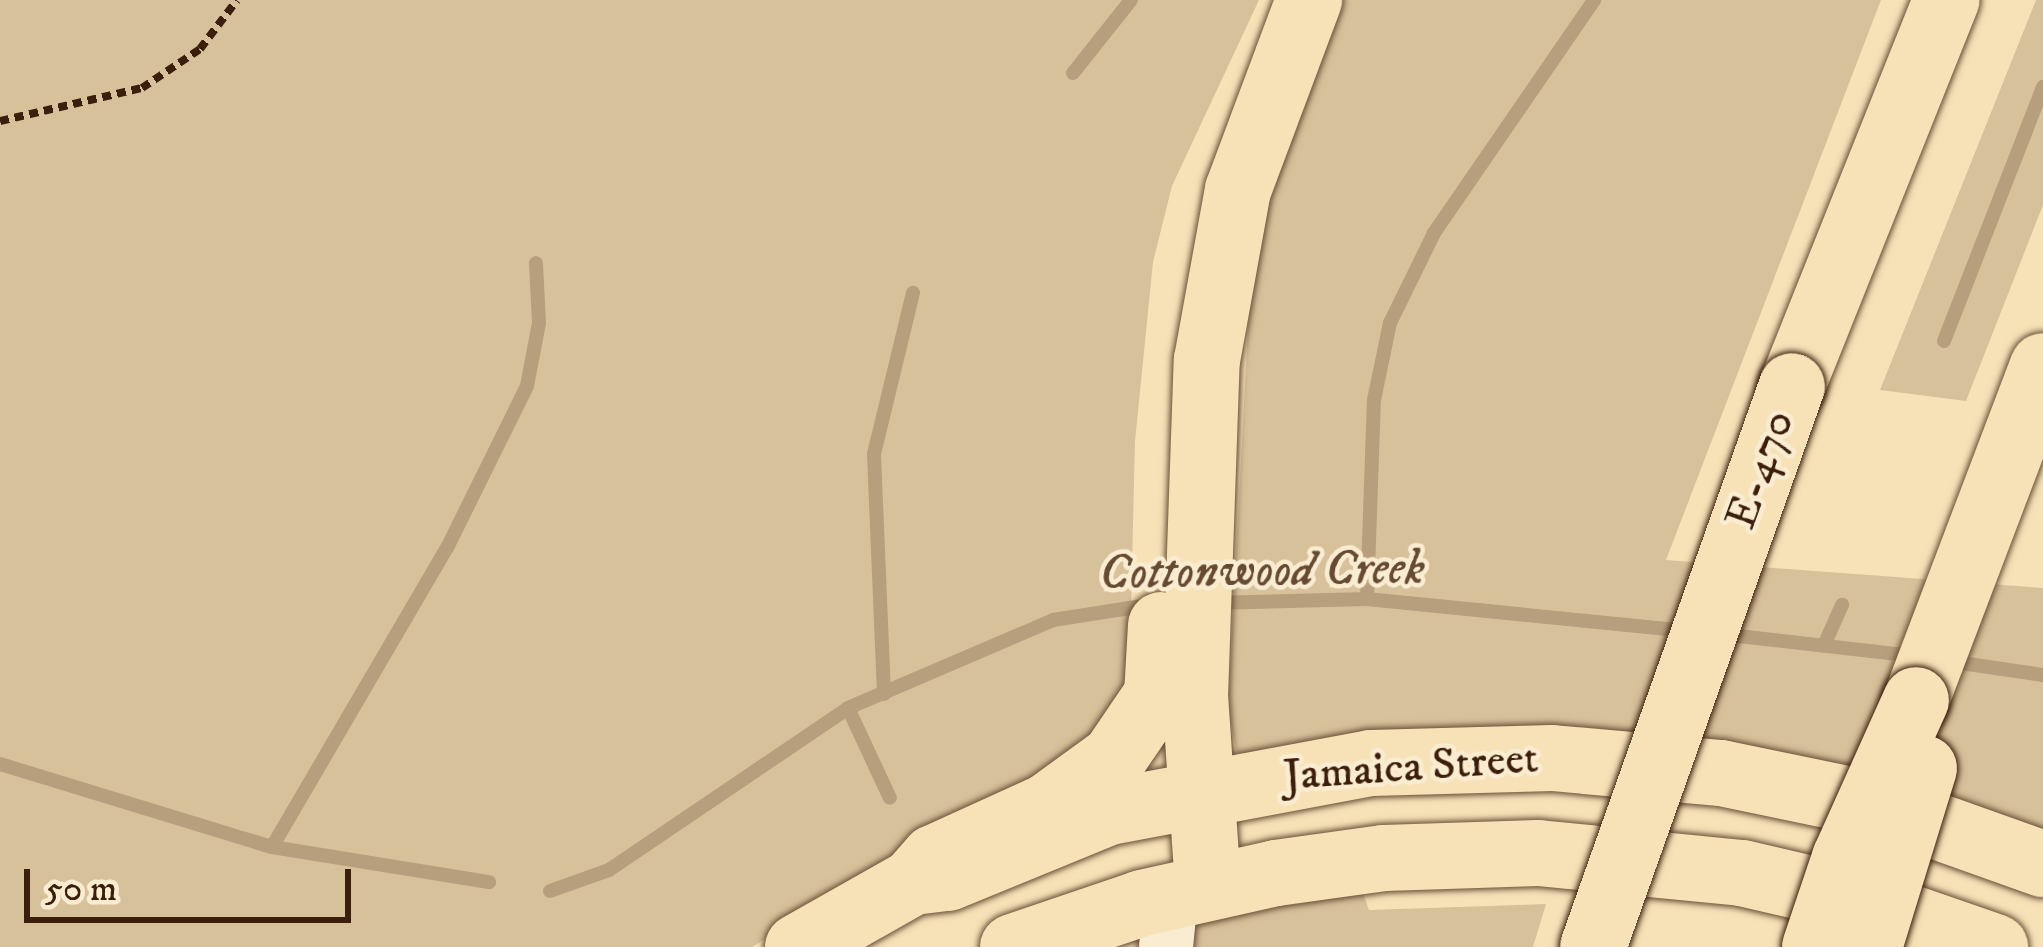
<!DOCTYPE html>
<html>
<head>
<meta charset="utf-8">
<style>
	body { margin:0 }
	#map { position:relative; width:2043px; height:947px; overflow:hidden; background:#f7e2b8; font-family:"IM FELL DW Pica",serif }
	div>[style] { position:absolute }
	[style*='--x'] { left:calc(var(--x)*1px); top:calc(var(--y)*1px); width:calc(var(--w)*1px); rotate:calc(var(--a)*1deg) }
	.green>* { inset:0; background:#d7c19b }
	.stream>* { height:14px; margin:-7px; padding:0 7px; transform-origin:7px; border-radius:7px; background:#b79f7d }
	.path>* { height:8px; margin-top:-4px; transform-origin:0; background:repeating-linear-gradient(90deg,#3b1e0b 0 9px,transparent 0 15px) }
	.roads { filter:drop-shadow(0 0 3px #6a4f36) drop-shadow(0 0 3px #6a4f36) }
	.minor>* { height:54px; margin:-27px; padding:0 27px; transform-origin:27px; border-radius:27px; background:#faecd1 }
	.major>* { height:66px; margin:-33px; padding:0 33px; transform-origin:33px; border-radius:33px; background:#f7e2b8 }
	.highway>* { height:66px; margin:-33px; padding:0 33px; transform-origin:33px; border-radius:33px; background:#f7e2b8 }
	.bridges { filter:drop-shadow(0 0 3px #3b1e0b) drop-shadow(0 0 3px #3b1e0b) }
	.highway-bridge>* { height:66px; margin:-33px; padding:0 33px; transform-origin:33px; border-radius:33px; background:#f7e2b8 }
	span { translate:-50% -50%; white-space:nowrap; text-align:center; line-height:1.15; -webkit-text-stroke:9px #faecd1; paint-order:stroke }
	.street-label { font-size:45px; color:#3b1e0b }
	.water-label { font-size:48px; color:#664b33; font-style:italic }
	.scale { position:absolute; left:24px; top:869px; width:327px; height:54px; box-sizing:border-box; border:6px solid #3b1e0b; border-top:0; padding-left:15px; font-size:36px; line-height:42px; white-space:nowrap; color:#3b1e0b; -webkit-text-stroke:9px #faecd1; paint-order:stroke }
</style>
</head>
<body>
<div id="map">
	<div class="green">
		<div style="clip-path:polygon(0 0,1259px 0,1172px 186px,1153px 262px,1135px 441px,1129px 695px,1113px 731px,752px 947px,0 947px)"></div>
		<div style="clip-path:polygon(1344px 0,1881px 0,1666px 560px,2043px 588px,2043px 831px,1237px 753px,1228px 710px,1249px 308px,1271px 194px)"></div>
		<div style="clip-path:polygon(2036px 0,2043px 0,2043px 205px,1966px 401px,1880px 390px)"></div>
		<div style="clip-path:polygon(1362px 890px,1369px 910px,1546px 904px,1533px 947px,1189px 947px,1193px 920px)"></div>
	</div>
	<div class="stream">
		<div style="--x:1073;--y:73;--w:93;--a:-51.5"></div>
		<div style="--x:1944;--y:341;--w:273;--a:-68.7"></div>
		<div style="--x:1367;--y:599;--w:199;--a:-88"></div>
		<div style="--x:1374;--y:400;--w:79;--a:-78.3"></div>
		<div style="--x:1390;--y:323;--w:100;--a:-63.9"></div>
		<div style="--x:1434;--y:233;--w:283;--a:-55.5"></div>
		<div style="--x:1213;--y:603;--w:154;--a:-1.5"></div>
		<div style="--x:1367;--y:599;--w:322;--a:5.7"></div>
		<div style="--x:1721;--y:634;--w:193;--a:6.5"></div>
		<div style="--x:1825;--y:643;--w:42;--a:-65.9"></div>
		<div style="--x:1947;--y:661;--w:97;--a:8.3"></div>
		<div style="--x:884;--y:694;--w:240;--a:-92.4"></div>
		<div style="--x:874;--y:454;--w:166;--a:-76.4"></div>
		<div style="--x:848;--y:708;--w:99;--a:65"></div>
		<div style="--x:0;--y:764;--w:284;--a:17"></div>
		<div style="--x:272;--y:847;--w:220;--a:9.2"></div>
		<div style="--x:272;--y:847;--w:349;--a:-59.7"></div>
		<div style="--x:448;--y:546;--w:178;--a:-63.7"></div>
		<div style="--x:527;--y:386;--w:64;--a:-79.2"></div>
		<div style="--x:539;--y:323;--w:60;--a:-92.9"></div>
		<div style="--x:550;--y:891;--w:63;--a:-19.6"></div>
		<div style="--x:609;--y:870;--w:289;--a:-34.1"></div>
		<div style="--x:848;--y:708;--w:223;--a:-23.2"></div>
		<div style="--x:1053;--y:620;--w:97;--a:-8.9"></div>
	</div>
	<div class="path">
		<div style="--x:0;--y:121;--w:146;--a:-13.1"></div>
		<div style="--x:142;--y:88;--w:70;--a:-33.9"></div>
		<div style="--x:200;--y:49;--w:61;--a:-52.9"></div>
	</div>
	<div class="roads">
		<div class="minor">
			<div style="--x:1166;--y:947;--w:52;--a:-84.5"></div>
		</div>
		<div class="major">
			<div style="--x:798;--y:947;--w:132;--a:-29.5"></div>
			<div style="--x:913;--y:882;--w:35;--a:-7"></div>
			<div style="--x:948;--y:878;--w:174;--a:-22.3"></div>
			<div style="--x:1109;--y:812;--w:267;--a:-10.6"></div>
			<div style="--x:1371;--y:763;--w:181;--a:-1.6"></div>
			<div style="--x:1552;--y:758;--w:170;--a:5.1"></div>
			<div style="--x:1721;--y:773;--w:162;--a:11.7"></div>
			<div style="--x:1880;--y:806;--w:173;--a:19.6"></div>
			<div style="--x:1013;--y:947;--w:136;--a:-18.8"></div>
			<div style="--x:1142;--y:903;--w:137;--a:-12.6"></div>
			<div style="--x:1276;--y:873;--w:109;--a:-7.9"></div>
			<div style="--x:1384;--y:858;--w:154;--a:-1.9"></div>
			<div style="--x:1538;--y:853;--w:205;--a:5.6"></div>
			<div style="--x:1742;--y:873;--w:123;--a:13.1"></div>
			<div style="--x:1862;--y:901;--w:141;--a:19.1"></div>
		</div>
		<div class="highway">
			<div style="--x:1792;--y:386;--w:416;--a:-68.2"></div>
			<div style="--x:1916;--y:700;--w:357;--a:-69.2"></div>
			<div style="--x:913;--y:882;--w:32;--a:-49"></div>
			<div style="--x:934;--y:858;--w:125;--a:-24.5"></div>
			<div style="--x:1048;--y:806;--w:82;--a:-36"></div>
			<div style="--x:1114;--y:758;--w:76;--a:-55.7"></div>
			<div style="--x:1157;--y:695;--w:70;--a:-86.7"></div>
			<div style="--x:1208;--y:886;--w:190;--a:-93.9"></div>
			<div style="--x:1195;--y:696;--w:336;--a:-88"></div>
			<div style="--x:1207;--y:360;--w:173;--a:-79.7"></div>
			<div style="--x:1238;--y:190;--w:203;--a:-69.5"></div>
		</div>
	</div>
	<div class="bridges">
		<div class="highway-bridge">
			<div style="--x:1593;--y:947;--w:595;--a:-70.47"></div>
			<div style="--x:1815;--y:947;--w:94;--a:-71.4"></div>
			<div style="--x:1845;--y:858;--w:173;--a:-65.8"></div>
			<div style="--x:1869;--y:947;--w:187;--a:-72.9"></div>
		</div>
	</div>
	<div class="street-label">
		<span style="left:1761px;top:470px;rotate:-70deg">E-470</span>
		<span style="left:1411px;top:768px;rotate:-4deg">Jamaica Street</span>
	</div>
	<div class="water-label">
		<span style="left:1262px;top:572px;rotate:-1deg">Cottonwood Creek</span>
	</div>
	<div class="scale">50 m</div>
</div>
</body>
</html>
